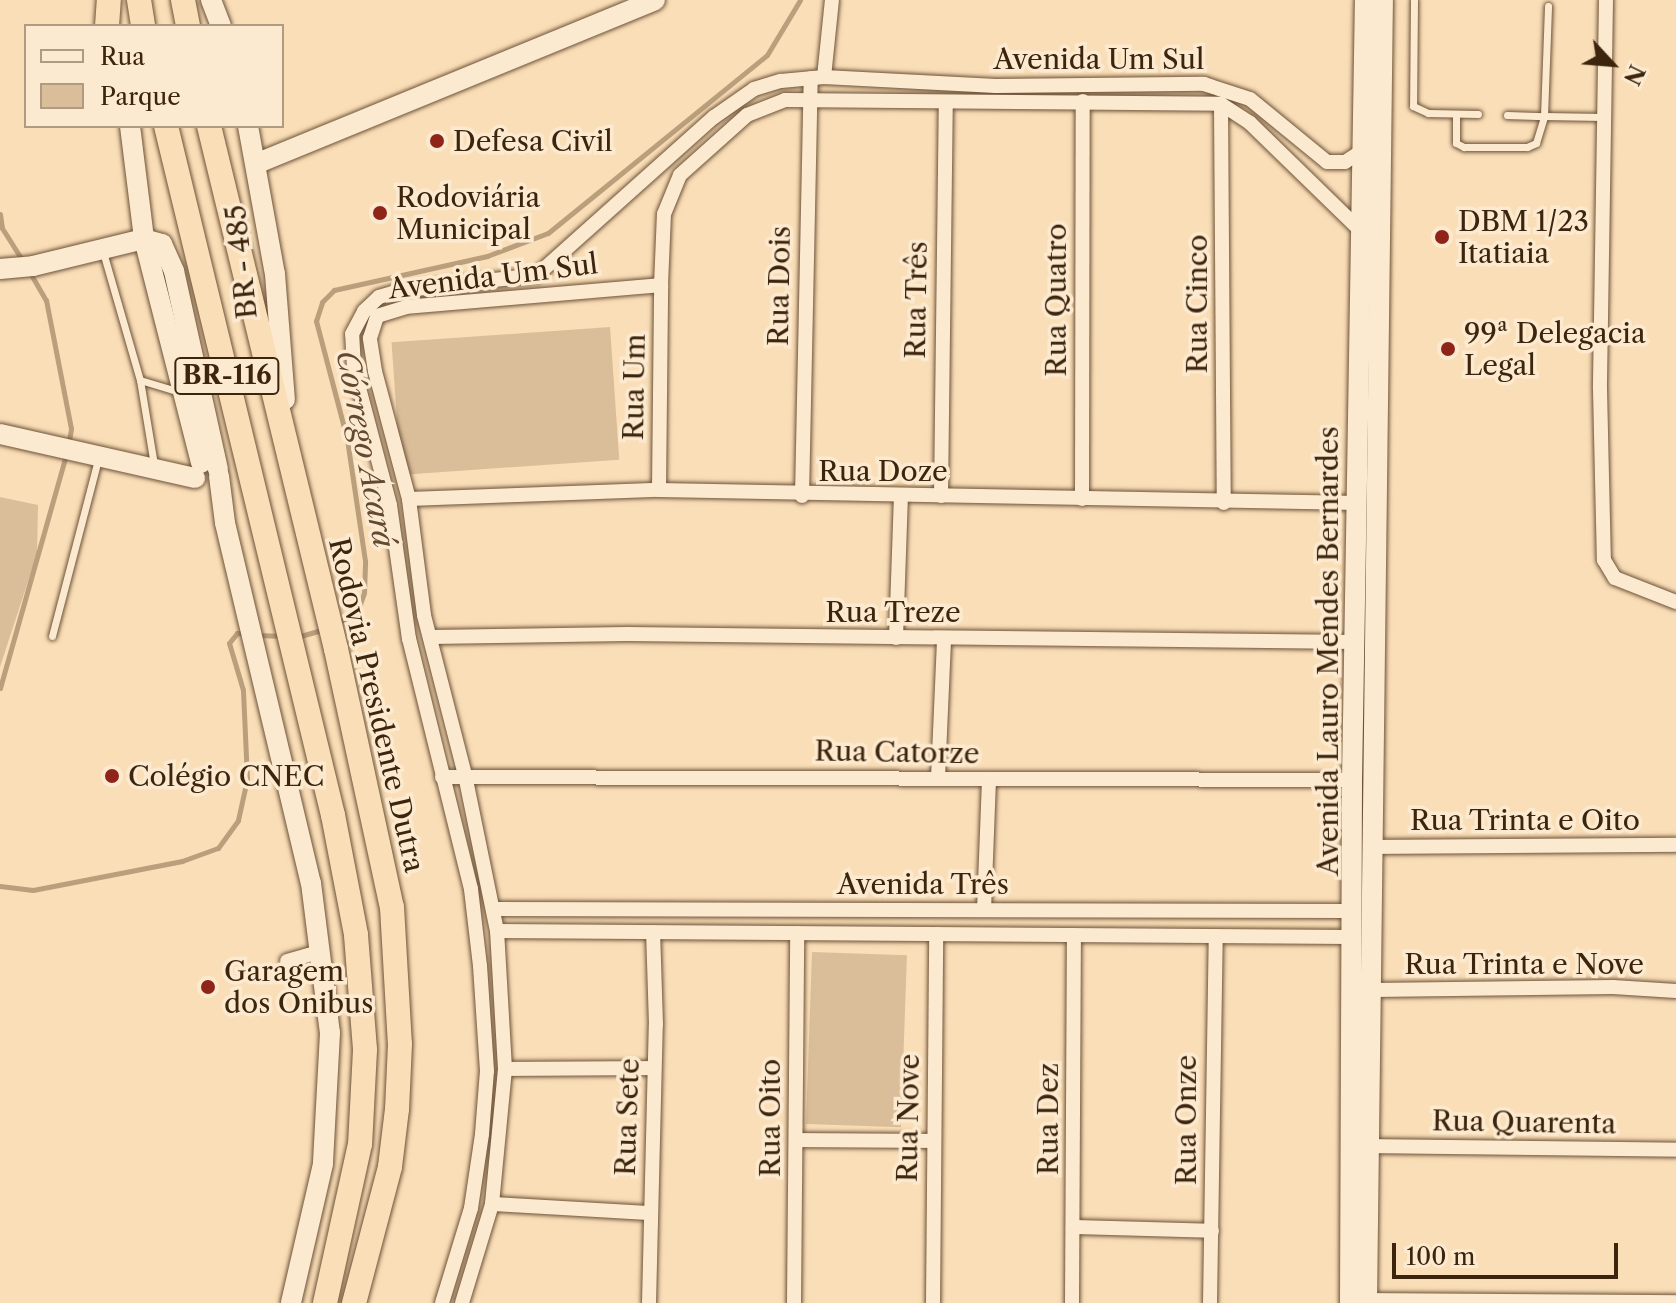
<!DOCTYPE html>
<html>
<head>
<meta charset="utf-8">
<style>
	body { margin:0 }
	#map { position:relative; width:1676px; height:1303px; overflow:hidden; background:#fadeb7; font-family:"Libre Caslon Text",serif }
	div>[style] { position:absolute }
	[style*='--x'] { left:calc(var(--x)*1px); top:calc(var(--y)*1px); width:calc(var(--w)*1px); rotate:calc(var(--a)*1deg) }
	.green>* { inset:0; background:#dabe9a; transform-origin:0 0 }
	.stream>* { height:5px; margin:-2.5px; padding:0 2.5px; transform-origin:2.5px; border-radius:2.5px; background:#ba9f7d }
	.roads { filter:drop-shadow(0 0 2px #6c5238) drop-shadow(0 0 2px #6c5238) }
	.lane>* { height:7px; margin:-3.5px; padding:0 3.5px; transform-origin:3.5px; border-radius:3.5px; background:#fcead0 }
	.street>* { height:14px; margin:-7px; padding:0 7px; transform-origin:7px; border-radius:7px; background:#fcead0 }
	.secondary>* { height:20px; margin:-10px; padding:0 10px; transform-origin:10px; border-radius:10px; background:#fcead0 }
	.highway>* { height:24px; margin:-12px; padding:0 12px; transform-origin:12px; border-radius:12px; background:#fadeb7 }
	.dots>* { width:22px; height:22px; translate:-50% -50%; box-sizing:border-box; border:4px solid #fcead0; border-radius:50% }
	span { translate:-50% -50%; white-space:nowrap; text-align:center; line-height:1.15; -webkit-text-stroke:7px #fcead0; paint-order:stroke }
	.shield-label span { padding:2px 6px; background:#fcead0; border:2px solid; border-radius:6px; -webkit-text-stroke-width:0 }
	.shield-label { font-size:26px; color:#3d240d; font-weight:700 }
	.street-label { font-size:28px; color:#3d240d }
	.poi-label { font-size:28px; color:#3d240d }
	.left { translate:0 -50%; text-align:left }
	.water-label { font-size:30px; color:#62492f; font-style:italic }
	.legend { position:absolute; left:24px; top:24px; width:260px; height:104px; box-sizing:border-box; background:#fcead0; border:2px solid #b09b82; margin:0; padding:10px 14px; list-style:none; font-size:24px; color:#3d240d }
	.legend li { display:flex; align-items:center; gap:16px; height:40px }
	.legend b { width:40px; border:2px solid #b09b82 }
	.north { position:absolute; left:1572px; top:24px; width:80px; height:80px; -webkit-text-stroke:6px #fcead0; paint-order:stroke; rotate:116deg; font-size:22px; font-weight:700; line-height:32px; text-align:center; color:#3d240d }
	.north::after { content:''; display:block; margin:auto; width:28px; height:36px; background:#3d240d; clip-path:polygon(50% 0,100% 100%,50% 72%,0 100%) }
	.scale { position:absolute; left:1392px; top:1243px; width:226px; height:36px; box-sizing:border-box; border:4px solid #3d240d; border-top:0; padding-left:10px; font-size:24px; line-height:28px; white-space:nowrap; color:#3d240d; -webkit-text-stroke:6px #fcead0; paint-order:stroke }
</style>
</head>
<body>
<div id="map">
	<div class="green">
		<div style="left:610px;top:327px;width:133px;height:219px;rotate:86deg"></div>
		<div style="clip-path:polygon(0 497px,38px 505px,37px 554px,0 667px)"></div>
		<div style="left:812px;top:952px;width:95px;height:172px;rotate:2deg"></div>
	</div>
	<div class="stream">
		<div style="--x:0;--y:214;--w:14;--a:82"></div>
		<div style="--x:2;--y:228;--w:41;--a:57.8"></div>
		<div style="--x:29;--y:271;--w:34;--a:60"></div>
		<div style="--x:46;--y:300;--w:131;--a:79"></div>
		<div style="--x:71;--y:429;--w:17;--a:100"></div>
		<div style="--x:337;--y:623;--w:22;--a:-27"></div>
		<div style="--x:357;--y:613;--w:21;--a:-71"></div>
		<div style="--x:364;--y:593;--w:32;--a:-88"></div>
		<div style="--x:365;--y:561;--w:123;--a:-98.4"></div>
		<div style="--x:347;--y:439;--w:122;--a:-104.7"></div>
		<div style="--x:316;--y:321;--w:20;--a:-72"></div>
		<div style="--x:322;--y:302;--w:17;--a:-45"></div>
		<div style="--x:334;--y:290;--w:157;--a:-12.5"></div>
		<div style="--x:487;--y:256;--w:65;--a:-20.7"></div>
		<div style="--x:548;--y:233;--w:282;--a:-39.1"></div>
		<div style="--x:767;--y:55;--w:64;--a:-59"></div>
		<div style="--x:257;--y:635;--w:26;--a:2"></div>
		<div style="--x:297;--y:637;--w:29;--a:-16"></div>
		<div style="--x:0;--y:688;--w:242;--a:-74.2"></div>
		<div style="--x:0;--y:886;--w:33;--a:7"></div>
		<div style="--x:33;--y:890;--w:152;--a:-11"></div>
		<div style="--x:182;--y:861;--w:38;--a:-20"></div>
		<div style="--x:218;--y:848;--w:34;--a:-54"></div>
		<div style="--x:238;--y:820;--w:42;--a:-77.6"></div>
		<div style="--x:247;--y:779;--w:89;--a:-92.6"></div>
		<div style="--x:243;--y:690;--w:49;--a:-106.6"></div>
		<div style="--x:229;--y:643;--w:13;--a:-51"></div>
		<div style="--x:237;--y:633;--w:10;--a:6"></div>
	</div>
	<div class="roads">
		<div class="lane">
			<div style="--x:1414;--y:0;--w:106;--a:90.5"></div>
			<div style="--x:1413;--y:106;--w:17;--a:25"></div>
			<div style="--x:1428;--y:113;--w:50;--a:1.1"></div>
			<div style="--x:1456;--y:114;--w:29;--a:90"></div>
			<div style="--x:1456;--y:143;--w:9;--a:27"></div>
			<div style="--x:1464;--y:147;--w:63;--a:0"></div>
			<div style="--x:1527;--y:147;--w:10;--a:-24"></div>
			<div style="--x:1536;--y:143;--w:28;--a:-73"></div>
			<div style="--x:1544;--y:116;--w:59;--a:1"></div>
			<div style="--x:1507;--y:115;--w:37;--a:2"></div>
			<div style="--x:1544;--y:116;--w:110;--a:-87.9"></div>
			<div style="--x:103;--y:252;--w:133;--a:73.9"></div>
			<div style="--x:140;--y:380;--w:86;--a:80.6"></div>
			<div style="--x:140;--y:380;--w:42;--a:16.7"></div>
			<div style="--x:52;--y:636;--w:183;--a:-75.4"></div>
		</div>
		<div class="street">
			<div style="--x:1606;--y:0;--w:389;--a:90.9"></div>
			<div style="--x:1600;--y:389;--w:171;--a:88.7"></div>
			<div style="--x:1604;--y:560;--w:21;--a:59"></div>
			<div style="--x:1615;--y:578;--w:66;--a:21.5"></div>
			<div style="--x:824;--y:77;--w:77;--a:-84.1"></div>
			<div style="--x:1221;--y:104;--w:399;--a:89.6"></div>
			<div style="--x:659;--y:490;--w:205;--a:-89.4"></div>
			<div style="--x:802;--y:496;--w:418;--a:-88.8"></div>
			<div style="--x:941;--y:496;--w:392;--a:-89.3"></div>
			<div style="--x:409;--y:499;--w:250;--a:-2.1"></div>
			<div style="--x:659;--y:490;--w:699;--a:1.07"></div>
			<div style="--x:1082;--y:499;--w:398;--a:-89.9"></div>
			<div style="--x:431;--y:637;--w:196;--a:-0.9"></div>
			<div style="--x:627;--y:634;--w:729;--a:0.63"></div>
			<div style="--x:896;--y:638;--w:141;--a:-88"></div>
			<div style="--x:442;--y:777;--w:910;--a:0.19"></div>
			<div style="--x:938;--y:778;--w:140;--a:-87.5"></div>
			<div style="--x:1373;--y:847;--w:303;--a:-0.4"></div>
			<div style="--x:494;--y:909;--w:858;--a:0.13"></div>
			<div style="--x:984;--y:910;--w:130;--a:-87.8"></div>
			<div style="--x:497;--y:931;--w:854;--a:0.4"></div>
			<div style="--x:287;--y:961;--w:36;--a:-16"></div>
			<div style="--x:1373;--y:990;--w:240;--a:-0.7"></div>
			<div style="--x:1613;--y:987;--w:63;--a:3.6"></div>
			<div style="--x:505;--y:1069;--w:149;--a:-0.4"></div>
			<div style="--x:797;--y:1140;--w:136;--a:0.4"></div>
			<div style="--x:1370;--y:1146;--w:306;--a:0.7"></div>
			<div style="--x:492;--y:1204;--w:158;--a:3.3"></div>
			<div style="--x:1073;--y:1227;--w:139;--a:1.6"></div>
			<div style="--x:1367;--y:1300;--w:309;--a:0.4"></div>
			<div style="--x:442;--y:1303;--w:99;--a:-73"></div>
			<div style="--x:471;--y:1208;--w:75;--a:-81.5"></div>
			<div style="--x:482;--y:1134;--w:63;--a:-85.5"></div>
			<div style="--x:487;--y:1071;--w:105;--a:-93.8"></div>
			<div style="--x:480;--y:966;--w:78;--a:-96.7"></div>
			<div style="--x:471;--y:889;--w:258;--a:-103.9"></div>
			<div style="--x:409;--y:639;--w:135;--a:-98.1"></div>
			<div style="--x:390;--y:505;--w:141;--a:-104.8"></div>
			<div style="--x:354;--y:369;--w:35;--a:-93"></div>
			<div style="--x:352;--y:334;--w:26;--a:-62"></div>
			<div style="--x:364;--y:311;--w:21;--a:-43"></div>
			<div style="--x:379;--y:297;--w:21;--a:-17"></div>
			<div style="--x:399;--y:291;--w:139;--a:-6.6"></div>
			<div style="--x:537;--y:275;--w:237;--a:-41.8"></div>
			<div style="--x:714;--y:117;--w:49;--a:-35"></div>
			<div style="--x:754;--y:89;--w:28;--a:-17"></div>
			<div style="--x:781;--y:81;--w:43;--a:-5.3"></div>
			<div style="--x:824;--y:77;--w:172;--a:3"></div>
			<div style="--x:996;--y:86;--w:208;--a:-0.6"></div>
			<div style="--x:1204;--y:84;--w:48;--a:18.1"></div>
			<div style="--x:1250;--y:99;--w:99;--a:39.3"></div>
			<div style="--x:1327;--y:162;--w:18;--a:0"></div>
			<div style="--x:1345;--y:162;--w:20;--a:-33"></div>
			<div style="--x:462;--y:1303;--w:103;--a:-73.1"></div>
			<div style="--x:492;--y:1204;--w:136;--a:-84.5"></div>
			<div style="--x:505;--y:1069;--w:138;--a:-93.3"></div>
			<div style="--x:497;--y:931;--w:159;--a:-101.6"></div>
			<div style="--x:465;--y:775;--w:165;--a:-104.4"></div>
			<div style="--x:424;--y:615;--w:117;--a:-97.4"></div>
			<div style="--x:409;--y:499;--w:132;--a:-104.9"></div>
			<div style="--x:375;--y:371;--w:33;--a:-99"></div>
			<div style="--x:370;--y:338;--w:23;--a:-72"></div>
			<div style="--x:377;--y:316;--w:30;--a:-17"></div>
			<div style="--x:406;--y:307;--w:256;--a:-4.9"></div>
			<div style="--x:661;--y:285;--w:71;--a:-87.6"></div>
			<div style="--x:664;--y:214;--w:42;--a:-67.7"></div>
			<div style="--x:680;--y:175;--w:90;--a:-41.8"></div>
			<div style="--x:747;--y:115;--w:41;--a:-21.5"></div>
			<div style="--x:785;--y:100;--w:436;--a:0.5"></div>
			<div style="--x:1221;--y:104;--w:35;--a:33"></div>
			<div style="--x:1250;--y:123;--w:151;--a:44.2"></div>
			<div style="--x:649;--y:1303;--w:278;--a:-88.6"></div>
			<div style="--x:656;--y:1025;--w:93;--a:-91.8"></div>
			<div style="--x:794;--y:1303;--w:370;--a:-89.5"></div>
			<div style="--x:933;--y:1303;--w:369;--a:-89.5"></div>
			<div style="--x:1072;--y:1303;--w:368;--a:-89.7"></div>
			<div style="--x:1210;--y:1303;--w:367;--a:-89.1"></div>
		</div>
		<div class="secondary">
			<div style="--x:211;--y:0;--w:28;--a:69"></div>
			<div style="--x:130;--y:126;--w:114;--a:82.9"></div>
			<div style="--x:144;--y:239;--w:231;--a:75.7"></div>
			<div style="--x:248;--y:126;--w:150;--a:79.7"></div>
			<div style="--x:275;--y:274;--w:126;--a:85.5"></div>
			<div style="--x:258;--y:163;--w:429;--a:-22.3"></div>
			<div style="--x:0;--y:269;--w:33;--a:-5"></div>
			<div style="--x:33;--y:266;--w:114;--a:-13.7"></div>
			<div style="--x:144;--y:239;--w:19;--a:16"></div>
			<div style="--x:162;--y:244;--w:30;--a:66"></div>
			<div style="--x:174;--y:271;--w:203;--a:77.5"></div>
			<div style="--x:0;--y:434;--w:200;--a:12.7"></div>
			<div style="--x:219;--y:476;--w:47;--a:82.7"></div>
			<div style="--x:225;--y:523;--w:370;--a:76.6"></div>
			<div style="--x:311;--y:883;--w:151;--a:82.8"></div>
			<div style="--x:330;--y:1033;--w:131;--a:93.1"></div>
			<div style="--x:323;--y:1164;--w:143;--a:103"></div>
			<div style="--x:1350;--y:1303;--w:523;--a:-89.78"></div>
			<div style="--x:1352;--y:780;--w:780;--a:-89.05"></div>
			<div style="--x:1367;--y:1303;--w:1303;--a:-89.3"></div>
		</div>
		<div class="highway">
			<div style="--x:139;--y:0;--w:26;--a:81"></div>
			<div style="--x:183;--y:0;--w:26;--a:79"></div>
			<div style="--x:107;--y:26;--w:26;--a:-86"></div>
			<div style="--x:166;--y:126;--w:709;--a:76.38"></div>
			<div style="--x:333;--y:815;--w:122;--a:79.1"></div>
			<div style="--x:356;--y:935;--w:115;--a:85.5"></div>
			<div style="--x:365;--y:1050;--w:94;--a:93"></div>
			<div style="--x:360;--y:1144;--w:163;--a:102.4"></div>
			<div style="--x:209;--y:126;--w:538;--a:76.35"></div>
			<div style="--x:336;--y:649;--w:264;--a:77.8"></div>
			<div style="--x:392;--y:907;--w:137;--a:86.7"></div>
			<div style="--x:400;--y:1044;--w:65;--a:92.6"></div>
			<div style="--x:397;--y:1109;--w:58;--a:96.9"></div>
			<div style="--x:390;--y:1167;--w:141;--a:104.8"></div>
		</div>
	</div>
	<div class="dots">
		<div style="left:437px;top:141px;background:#8f2418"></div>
		<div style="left:380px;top:213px;background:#8f2418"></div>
		<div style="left:1442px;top:237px;background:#8f2418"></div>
		<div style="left:1448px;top:349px;background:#8f2418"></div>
		<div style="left:112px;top:776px;background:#8f2418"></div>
		<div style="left:208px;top:987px;background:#8f2418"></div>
	</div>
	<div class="shield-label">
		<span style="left:227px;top:376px">BR-116</span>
	</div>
	<div class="street-label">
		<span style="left:1099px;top:59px">Avenida Um Sul</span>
		<span style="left:241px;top:262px;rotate:-96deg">BR - 485</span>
		<span style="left:493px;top:276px;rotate:-7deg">Avenida Um Sul</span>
		<span style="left:779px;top:286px;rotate:-89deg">Rua Dois</span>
		<span style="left:916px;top:300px;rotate:-89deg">Rua Três</span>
		<span style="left:1056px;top:300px;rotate:-90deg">Rua Quatro</span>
		<span style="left:1197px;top:304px;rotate:-90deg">Rua Cinco</span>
		<span style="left:634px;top:387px;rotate:-89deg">Rua Um</span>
		<span style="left:883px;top:471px">Rua Doze</span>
		<span style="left:893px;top:612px">Rua Treze</span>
		<span style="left:1328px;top:651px;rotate:-90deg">Avenida Lauro Mendes Bernardes</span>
		<span style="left:377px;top:705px;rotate:77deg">Rodovia Presidente Dutra</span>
		<span style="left:897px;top:752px;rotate:1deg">Rua Catorze</span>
		<span style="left:1525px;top:820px">Rua Trinta e Oito</span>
		<span style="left:923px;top:884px">Avenida Três</span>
		<span style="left:1524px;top:964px">Rua Trinta e Nove</span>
		<span style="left:627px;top:1117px;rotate:-88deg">Rua Sete</span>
		<span style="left:770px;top:1118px;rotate:-90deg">Rua Oito</span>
		<span style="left:908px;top:1118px;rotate:-89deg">Rua Nove</span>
		<span style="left:1048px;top:1119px;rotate:-90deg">Rua Dez</span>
		<span style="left:1186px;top:1120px;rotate:-90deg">Rua Onze</span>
		<span style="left:1524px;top:1122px;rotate:1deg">Rua Quarenta</span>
	</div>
	<div class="poi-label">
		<span class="left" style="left:453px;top:141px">Defesa Civil</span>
		<span class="left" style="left:396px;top:213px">Rodoviária<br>Municipal</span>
		<span class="left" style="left:1458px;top:237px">DBM 1/23<br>Itatiaia</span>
		<span class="left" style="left:1464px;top:349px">99ª Delegacia<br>Legal</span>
		<span class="left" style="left:128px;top:776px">Colégio CNEC</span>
		<span class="left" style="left:224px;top:987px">Garagem<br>dos Onibus</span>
	</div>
	<div class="water-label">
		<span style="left:365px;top:449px;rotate:79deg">Córrego Acará</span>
	</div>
	<ul class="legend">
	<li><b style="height:10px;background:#fcead0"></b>Rua</li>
	<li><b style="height:22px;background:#dabe9a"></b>Parque</li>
	</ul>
	<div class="north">N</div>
	<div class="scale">100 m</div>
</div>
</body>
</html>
